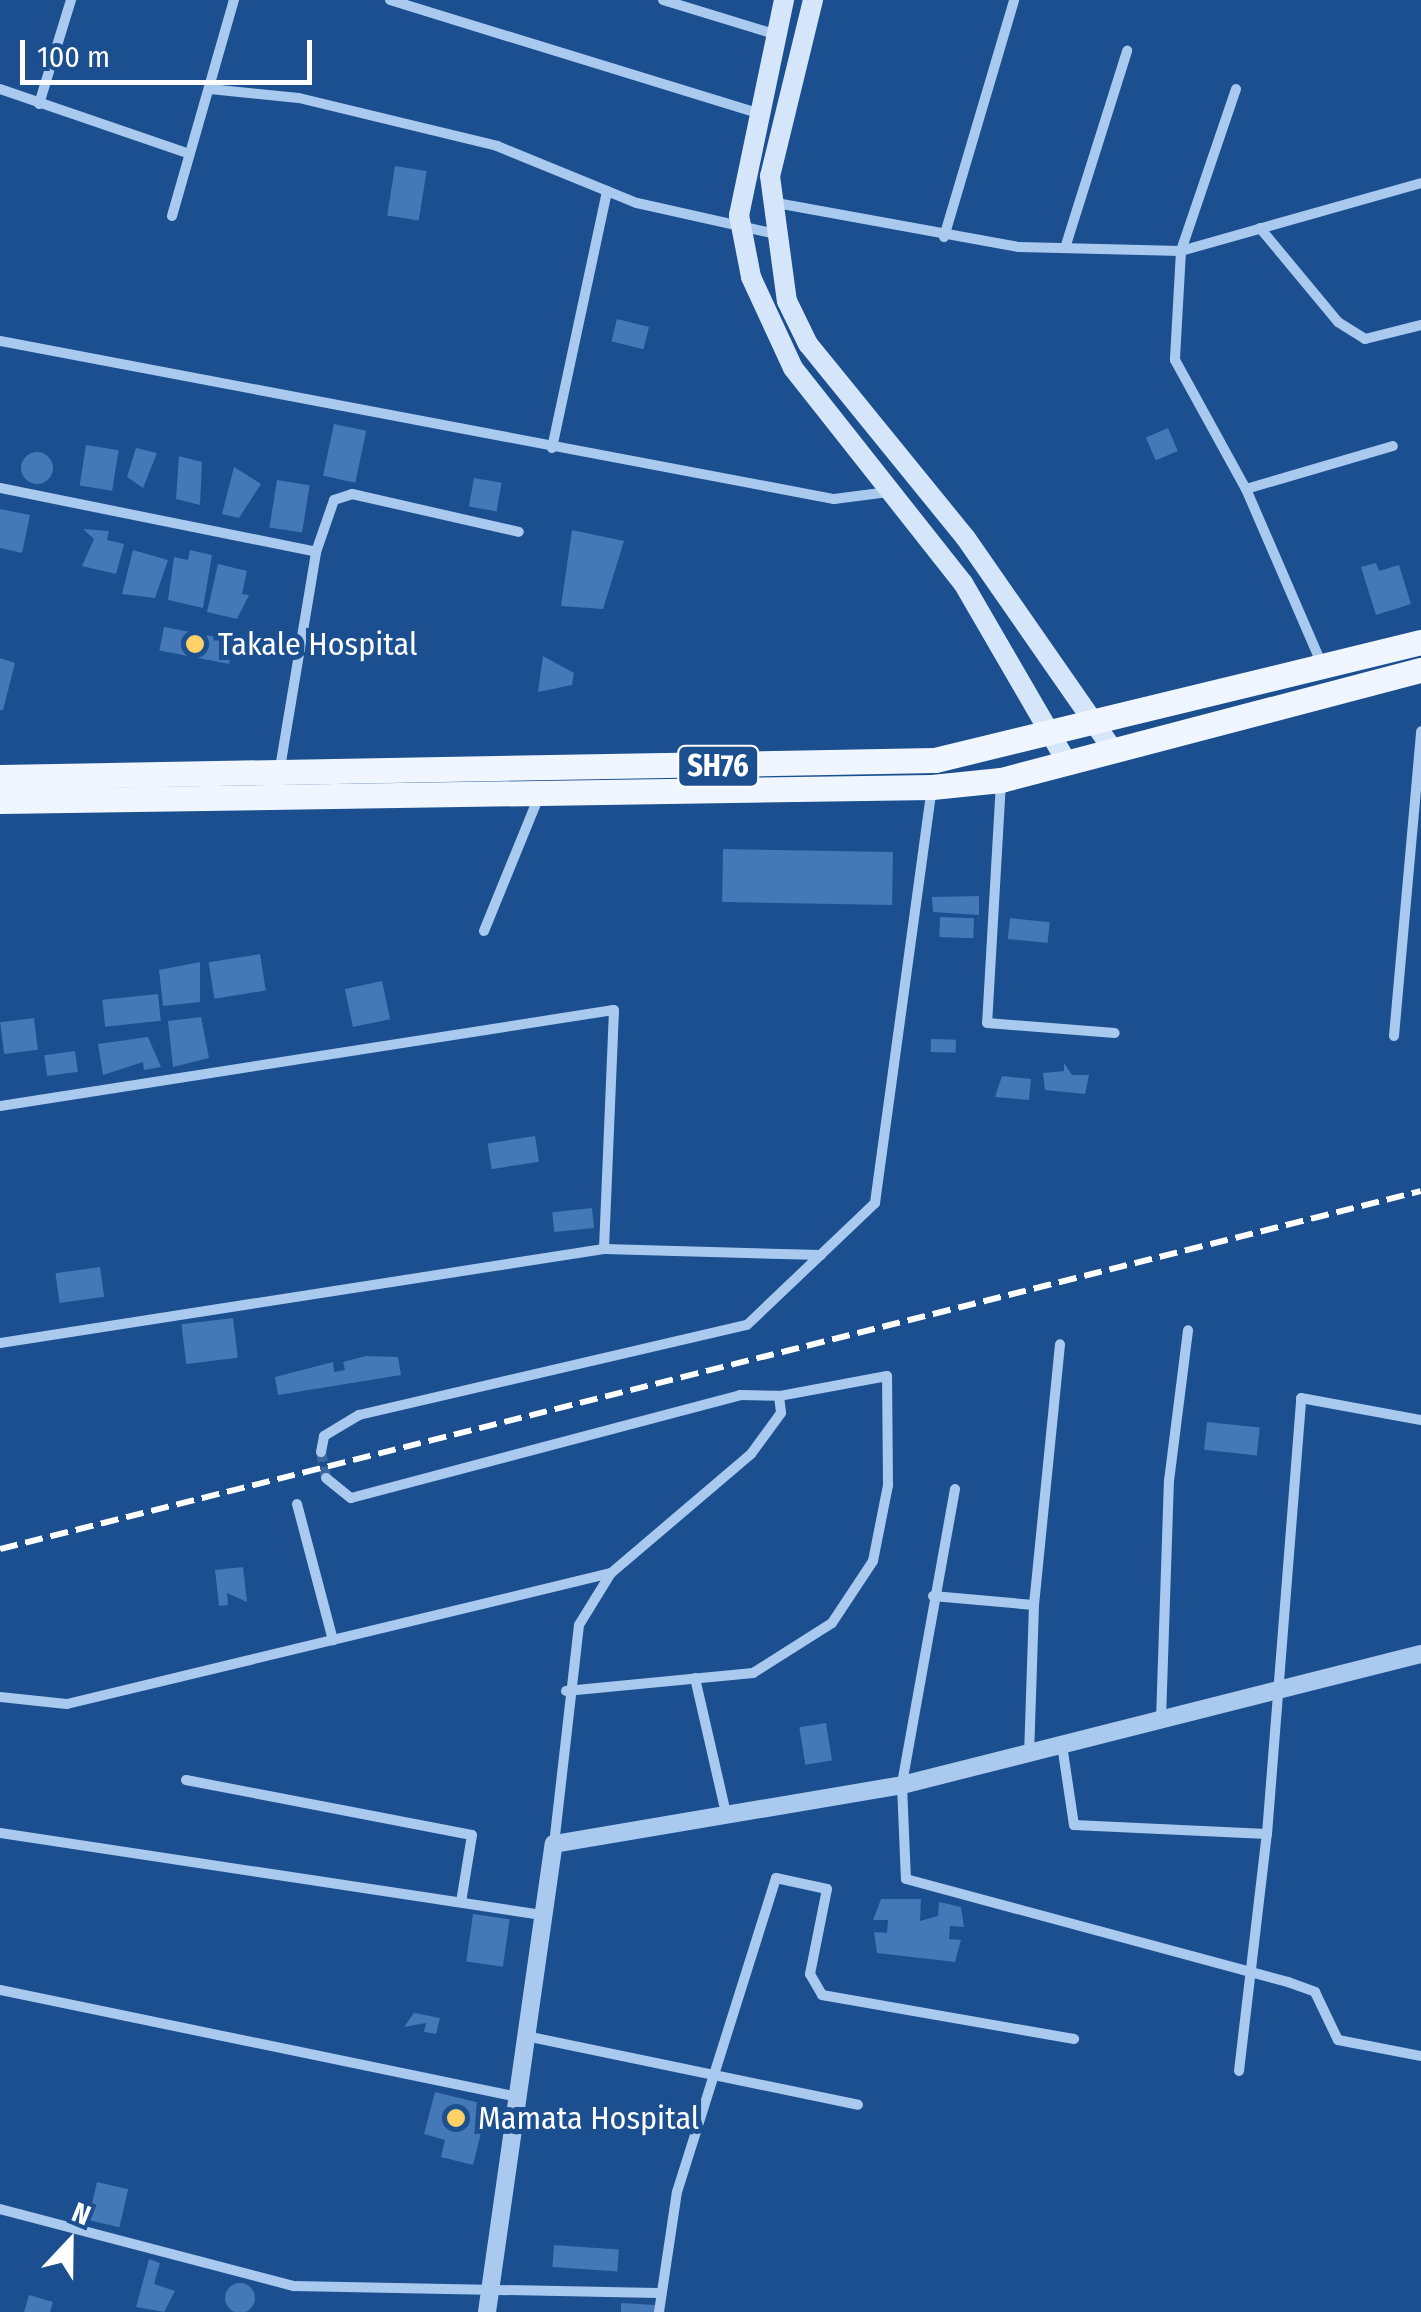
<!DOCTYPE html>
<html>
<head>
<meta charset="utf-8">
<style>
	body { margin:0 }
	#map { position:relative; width:1421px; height:2312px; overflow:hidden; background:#1b4f8f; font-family:"Fira Sans Condensed",sans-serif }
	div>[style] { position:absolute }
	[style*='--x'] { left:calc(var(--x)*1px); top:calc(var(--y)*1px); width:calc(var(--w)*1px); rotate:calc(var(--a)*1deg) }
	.building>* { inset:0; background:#4478b7; transform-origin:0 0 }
	.round { border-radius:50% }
	.minor-tunnel>* { height:10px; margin-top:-5px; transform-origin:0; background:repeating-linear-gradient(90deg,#3d69a0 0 10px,transparent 0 15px) }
	.minor>* { height:10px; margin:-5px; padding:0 5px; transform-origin:5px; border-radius:5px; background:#a9c9ee }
	.tertiary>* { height:18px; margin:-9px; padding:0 9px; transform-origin:9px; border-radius:9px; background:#a9c9ee }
	.secondary>* { height:20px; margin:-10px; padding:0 10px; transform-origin:10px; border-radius:10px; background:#d6e6fa }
	.primary>* { height:25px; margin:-12.5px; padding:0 12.5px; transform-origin:12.5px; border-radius:12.5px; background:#f0f6ff }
	.rail>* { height:6px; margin-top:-3px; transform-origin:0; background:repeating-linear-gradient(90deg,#fff 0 18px,transparent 0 26px) }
	.dots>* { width:28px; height:28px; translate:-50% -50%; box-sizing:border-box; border:5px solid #1b4f8f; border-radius:50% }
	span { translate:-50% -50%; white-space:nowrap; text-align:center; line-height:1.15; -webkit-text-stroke:10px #1b4f8f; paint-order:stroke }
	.shield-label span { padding:2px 8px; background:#1b4f8f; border:2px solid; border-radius:8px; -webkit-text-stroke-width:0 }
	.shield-label { font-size:30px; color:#fff; font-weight:700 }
	.poi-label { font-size:32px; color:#fff }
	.left { translate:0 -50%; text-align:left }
	.north { position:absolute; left:20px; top:2192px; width:100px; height:100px; -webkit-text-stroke:8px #1b4f8f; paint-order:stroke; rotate:22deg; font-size:28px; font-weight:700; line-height:40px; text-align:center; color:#fff }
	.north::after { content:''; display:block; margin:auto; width:35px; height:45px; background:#fff; clip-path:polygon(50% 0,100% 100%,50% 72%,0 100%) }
	.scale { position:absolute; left:20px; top:40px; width:292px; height:45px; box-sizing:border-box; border:5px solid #fff; border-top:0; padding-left:12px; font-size:30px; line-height:35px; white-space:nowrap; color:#fff; -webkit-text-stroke:8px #1b4f8f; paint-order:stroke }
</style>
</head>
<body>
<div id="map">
	<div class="building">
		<div style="left:395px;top:166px;width:32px;height:50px;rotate:9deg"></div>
		<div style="left:617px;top:319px;width:33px;height:23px;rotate:14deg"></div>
		<div style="left:334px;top:424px;width:33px;height:53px;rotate:12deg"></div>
		<div style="left:1168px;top:428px;width:25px;height:24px;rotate:67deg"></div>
		<div style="left:86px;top:445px;width:33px;height:41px;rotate:9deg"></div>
		<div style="clip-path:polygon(136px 448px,157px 453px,143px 488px,127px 477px)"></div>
		<div class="round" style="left:21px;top:452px;width:32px;height:32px"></div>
		<div style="clip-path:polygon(179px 456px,202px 462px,200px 505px,176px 499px)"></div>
		<div style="clip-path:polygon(234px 467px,261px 484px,239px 518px,222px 514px)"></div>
		<div style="left:474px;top:478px;width:28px;height:29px;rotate:10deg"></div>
		<div style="left:277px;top:480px;width:33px;height:48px;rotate:9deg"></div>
		<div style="clip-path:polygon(0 509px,30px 515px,22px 553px,0 548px)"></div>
		<div style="clip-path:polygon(83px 529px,109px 531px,107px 540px,124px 544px,116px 574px,82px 566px,94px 539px)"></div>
		<div style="clip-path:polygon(572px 530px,624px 541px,603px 609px,561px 606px)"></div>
		<div style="clip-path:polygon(133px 550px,168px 560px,155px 598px,122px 594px)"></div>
		<div style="clip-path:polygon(190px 550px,212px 555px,203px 608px,168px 600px,174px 557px,188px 560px)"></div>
		<div style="clip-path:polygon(1376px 563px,1379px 571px,1399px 565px,1411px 604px,1376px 615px,1361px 567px)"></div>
		<div style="clip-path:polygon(218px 564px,247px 571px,242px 594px,249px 595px,237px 619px,207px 612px)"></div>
		<div style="left:164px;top:627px;width:71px;height:24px;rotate:11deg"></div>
		<div style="clip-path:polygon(543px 656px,574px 673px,572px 685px,538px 692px)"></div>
		<div style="clip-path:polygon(0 658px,15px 663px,3px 710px,0 710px)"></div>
		<div style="left:893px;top:852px;width:53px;height:170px;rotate:91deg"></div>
		<div style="clip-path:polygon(979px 896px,979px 915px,933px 912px,932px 897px)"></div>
		<div style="left:940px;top:917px;width:34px;height:20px;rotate:2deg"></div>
		<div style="left:1010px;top:918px;width:40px;height:21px;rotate:6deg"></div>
		<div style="left:260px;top:954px;width:37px;height:52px;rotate:81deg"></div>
		<div style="clip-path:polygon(200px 962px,200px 1002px,163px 1006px,159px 970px)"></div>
		<div style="left:382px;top:981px;width:39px;height:38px;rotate:78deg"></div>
		<div style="left:158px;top:994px;width:27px;height:56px;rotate:84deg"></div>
		<div style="clip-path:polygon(201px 1017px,209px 1058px,173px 1067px,168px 1021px)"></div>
		<div style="left:34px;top:1018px;width:32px;height:34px;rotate:83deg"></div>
		<div style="clip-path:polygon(148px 1037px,161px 1067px,144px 1070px,143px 1062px,103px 1075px,98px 1044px)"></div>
		<div style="left:931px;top:1039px;width:25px;height:13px;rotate:2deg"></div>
		<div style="left:75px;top:1051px;width:21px;height:31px;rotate:82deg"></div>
		<div style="clip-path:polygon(1064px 1063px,1072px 1075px,1089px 1075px,1085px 1094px,1045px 1090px,1043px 1073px,1064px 1071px)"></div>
		<div style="clip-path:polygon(1002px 1076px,1031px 1079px,1029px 1100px,995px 1097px)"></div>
		<div style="left:535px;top:1136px;width:26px;height:48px;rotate:81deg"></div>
		<div style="left:592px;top:1208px;width:20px;height:40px;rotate:84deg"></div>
		<div style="left:100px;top:1267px;width:30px;height:45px;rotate:82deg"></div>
		<div style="left:233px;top:1318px;width:40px;height:52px;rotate:83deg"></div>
		<div style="clip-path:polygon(366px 1356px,398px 1357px,401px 1375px,278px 1395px,275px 1377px,333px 1362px,334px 1372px,345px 1370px,343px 1362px)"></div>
		<div style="left:1207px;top:1422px;width:53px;height:28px;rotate:6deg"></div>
		<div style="clip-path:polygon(243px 1567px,247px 1602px,227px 1593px,228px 1605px,219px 1606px,215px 1570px)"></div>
		<div style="left:826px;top:1723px;width:38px;height:27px;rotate:81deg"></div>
		<div style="clip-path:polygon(881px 1899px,921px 1899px,920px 1921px,938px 1916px,939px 1902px,961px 1907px,964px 1927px,950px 1926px,949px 1939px,961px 1940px,955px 1962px,877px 1953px,874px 1932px,887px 1933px,888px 1920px,873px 1920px)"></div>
		<div style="left:473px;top:1914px;width:37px;height:48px;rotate:8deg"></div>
		<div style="clip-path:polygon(414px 2013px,440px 2018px,436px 2034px,424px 2032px,426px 2023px,404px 2027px)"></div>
		<div style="clip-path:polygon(435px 2092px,488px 2105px,473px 2165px,441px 2157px,445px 2140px,424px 2134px)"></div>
		<div style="left:97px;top:2182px;width:32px;height:39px;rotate:13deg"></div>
		<div style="left:554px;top:2245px;width:65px;height:22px;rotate:4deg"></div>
		<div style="clip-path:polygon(149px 2259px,160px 2263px,154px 2284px,175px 2291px,164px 2312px,136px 2307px)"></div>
		<div class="round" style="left:225px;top:2283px;width:30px;height:30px"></div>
		<div style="clip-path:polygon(29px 2295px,53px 2302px,50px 2312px,24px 2312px)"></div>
		<div style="clip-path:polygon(621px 2303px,656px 2305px,655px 2312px,621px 2312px)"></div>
	</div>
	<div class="minor-tunnel">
		<div style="--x:321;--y:1452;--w:26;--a:79"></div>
	</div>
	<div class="minor">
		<div style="--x:390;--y:0;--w:382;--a:17.1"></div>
		<div style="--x:663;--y:0;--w:116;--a:17"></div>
		<div style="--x:0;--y:89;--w:198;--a:18.9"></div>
		<div style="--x:210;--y:89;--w:89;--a:5.8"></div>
		<div style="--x:299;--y:98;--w:204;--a:13.6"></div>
		<div style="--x:497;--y:146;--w:151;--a:22.2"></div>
		<div style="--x:637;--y:203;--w:137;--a:12.6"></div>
		<div style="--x:1236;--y:89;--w:171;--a:108.8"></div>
		<div style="--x:1181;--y:251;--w:109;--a:93.2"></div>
		<div style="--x:1175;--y:360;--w:147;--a:61.2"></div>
		<div style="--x:1246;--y:489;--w:192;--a:66.6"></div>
		<div style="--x:39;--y:104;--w:109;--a:-72.9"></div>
		<div style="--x:771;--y:202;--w:252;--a:10.3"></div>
		<div style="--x:1019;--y:247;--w:162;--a:1.4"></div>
		<div style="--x:1181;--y:251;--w:249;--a:-15.8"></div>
		<div style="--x:172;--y:216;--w:225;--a:-74"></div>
		<div style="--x:1260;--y:228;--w:122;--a:50.3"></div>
		<div style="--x:1338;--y:322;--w:32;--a:32"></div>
		<div style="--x:1365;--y:339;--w:58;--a:-14"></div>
		<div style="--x:944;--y:237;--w:247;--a:-73.5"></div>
		<div style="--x:1065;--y:248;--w:207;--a:-72.5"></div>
		<div style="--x:0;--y:341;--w:849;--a:10.73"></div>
		<div style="--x:834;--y:499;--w:55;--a:-7.3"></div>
		<div style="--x:552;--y:448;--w:263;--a:-77.9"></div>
		<div style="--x:0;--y:488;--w:322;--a:11.4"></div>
		<div style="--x:1246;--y:489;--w:153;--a:-16.3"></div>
		<div style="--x:280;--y:768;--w:219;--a:-80.5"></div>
		<div style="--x:316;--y:552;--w:55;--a:-70.9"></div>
		<div style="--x:334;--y:500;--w:19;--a:-18"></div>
		<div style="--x:352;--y:494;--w:171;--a:12.8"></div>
		<div style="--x:1001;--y:782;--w:241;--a:93.3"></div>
		<div style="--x:987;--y:1023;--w:128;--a:4.5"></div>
		<div style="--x:484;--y:931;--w:143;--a:-67.8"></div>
		<div style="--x:1394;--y:1036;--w:306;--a:-84.9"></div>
		<div style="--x:0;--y:1106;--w:621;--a:-8.89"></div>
		<div style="--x:614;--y:1010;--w:239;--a:92.4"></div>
		<div style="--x:604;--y:1249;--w:217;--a:1.6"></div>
		<div style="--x:0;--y:1343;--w:611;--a:-8.85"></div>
		<div style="--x:321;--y:1452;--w:16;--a:-79"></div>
		<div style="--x:324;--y:1436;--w:41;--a:-31"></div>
		<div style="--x:359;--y:1415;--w:398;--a:-13.1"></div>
		<div style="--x:747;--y:1325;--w:177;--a:-43.6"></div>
		<div style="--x:875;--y:1203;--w:419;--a:-82.2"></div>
		<div style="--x:326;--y:1478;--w:32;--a:39"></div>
		<div style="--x:351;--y:1498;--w:402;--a:-14.8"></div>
		<div style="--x:740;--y:1395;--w:39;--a:1"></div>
		<div style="--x:779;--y:1396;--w:17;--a:83"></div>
		<div style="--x:781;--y:1413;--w:51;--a:126.2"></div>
		<div style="--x:751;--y:1454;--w:184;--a:139.6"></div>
		<div style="--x:611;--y:1573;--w:61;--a:121.6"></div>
		<div style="--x:579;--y:1625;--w:220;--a:96.5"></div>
		<div style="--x:955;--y:1489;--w:301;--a:100.2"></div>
		<div style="--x:902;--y:1785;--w:94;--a:87.6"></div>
		<div style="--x:906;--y:1879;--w:396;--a:15.1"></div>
		<div style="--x:1288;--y:1982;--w:29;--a:20"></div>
		<div style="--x:1315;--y:1992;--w:53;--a:64.4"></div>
		<div style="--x:1338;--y:2040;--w:85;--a:10.9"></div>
		<div style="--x:297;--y:1504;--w:141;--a:75.2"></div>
		<div style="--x:933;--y:1596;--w:101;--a:5.1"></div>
		<div style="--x:1034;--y:1605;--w:148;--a:91.9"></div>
		<div style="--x:1034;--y:1605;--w:262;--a:-84.3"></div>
		<div style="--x:695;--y:1678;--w:139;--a:77.1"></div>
		<div style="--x:566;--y:1691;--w:188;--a:-5.5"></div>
		<div style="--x:753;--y:1673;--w:93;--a:-32.3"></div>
		<div style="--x:832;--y:1623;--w:74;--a:-56.5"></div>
		<div style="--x:873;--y:1561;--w:77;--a:-78.8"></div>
		<div style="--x:888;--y:1485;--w:109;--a:-90.5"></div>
		<div style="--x:887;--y:1376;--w:110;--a:169.5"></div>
		<div style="--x:0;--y:1697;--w:67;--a:6"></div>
		<div style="--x:67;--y:1704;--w:560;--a:-13.54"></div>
		<div style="--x:1161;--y:1720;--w:239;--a:-88.1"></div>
		<div style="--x:1169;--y:1481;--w:152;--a:-82.8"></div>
		<div style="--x:1062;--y:1745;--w:81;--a:81.5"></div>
		<div style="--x:1074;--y:1825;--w:193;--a:2.7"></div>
		<div style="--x:1267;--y:1834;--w:437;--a:-85.5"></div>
		<div style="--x:1301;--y:1398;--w:122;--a:10.4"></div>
		<div style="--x:186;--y:1780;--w:291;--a:10.9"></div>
		<div style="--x:472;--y:1835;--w:68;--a:99.3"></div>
		<div style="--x:0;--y:1833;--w:548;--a:8.6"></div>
		<div style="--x:0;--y:1990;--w:529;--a:11.67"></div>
		<div style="--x:526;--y:2036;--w:339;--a:11.7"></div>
		<div style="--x:1239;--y:2071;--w:239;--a:-83.3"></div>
		<div style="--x:0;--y:2209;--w:304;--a:14.7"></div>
		<div style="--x:294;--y:2286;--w:364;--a:1.1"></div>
		<div style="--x:659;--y:2312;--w:121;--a:-81.5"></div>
		<div style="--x:677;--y:2192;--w:329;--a:-72.5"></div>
		<div style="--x:776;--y:1878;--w:52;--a:12.2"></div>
		<div style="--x:827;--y:1889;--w:87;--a:101.3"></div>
		<div style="--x:810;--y:1974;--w:24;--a:60"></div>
		<div style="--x:822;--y:1995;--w:256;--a:9.9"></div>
	</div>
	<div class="tertiary">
		<div style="--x:487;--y:2312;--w:473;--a:-81.9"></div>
		<div style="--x:554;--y:1844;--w:353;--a:-9.6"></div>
		<div style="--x:902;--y:1785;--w:535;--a:-14.17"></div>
	</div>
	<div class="secondary">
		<div style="--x:784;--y:0;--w:220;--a:101.8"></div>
		<div style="--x:739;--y:215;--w:63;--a:79"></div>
		<div style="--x:751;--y:277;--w:100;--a:65.2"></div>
		<div style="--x:793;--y:368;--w:274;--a:51.7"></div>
		<div style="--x:963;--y:583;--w:209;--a:59.9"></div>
		<div style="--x:813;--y:0;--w:181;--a:103.7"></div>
		<div style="--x:770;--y:176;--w:126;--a:82.3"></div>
		<div style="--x:787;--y:301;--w:48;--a:64"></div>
		<div style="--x:808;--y:344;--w:249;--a:50.9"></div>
		<div style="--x:965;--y:537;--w:261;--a:55.2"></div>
	</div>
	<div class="primary">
		<div style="--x:0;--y:777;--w:935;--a:-1.04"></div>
		<div style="--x:935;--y:760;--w:500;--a:-13.65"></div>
		<div style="--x:0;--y:801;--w:932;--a:-0.86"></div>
		<div style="--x:932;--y:787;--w:69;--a:-5.8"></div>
		<div style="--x:1001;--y:780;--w:434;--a:-14.7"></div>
	</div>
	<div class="rail">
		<div style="--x:0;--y:1549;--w:1465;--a:-14.14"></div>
	</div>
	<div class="dots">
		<div style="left:195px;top:644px;background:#ffd166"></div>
		<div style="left:456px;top:2118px;background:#ffd166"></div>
	</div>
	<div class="shield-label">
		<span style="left:718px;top:766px">SH76</span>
	</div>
	<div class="poi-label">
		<span class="left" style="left:218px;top:644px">Takale Hospital</span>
		<span class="left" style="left:478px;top:2118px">Mamata Hospital</span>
	</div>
	<div class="north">N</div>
	<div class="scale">100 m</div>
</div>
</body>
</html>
